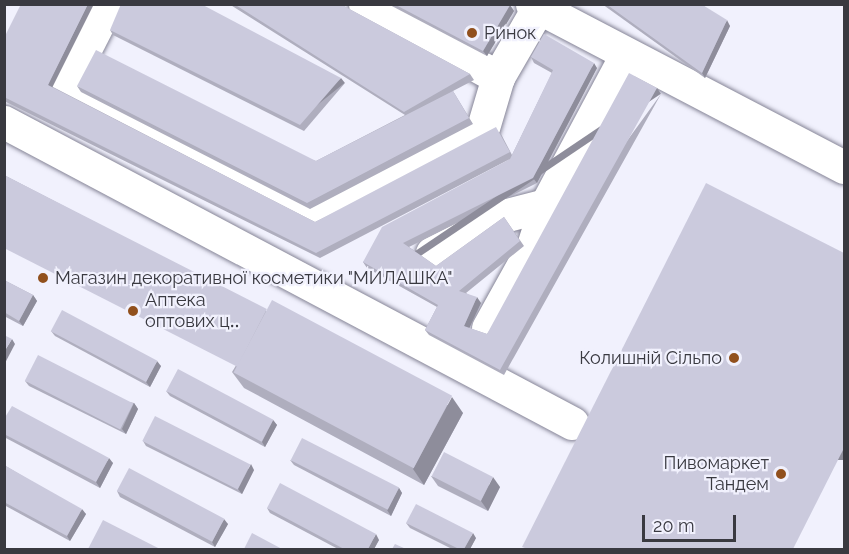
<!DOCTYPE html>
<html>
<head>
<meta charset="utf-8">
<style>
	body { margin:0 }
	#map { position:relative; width:849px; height:554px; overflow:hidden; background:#f1f1fd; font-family:Raleway,sans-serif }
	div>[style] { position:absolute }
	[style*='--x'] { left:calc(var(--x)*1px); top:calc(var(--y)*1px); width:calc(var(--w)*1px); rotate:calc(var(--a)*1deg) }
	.roads { filter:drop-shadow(0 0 2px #858496) drop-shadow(0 0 2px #858496) }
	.minor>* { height:33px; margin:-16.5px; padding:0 16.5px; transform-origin:16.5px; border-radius:16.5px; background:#fff }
	.wall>* { inset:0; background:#afaebe }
	.shaded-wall>* { inset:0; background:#8e8d9b; transform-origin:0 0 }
	.building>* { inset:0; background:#cbcadd; transform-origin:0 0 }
	.dots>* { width:16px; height:16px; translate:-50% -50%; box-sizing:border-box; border:3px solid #f1f1fd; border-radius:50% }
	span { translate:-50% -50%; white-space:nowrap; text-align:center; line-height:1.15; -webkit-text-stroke:4.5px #f1f1fd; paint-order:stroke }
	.poi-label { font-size:18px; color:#393940 }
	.left { translate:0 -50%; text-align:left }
	.right { translate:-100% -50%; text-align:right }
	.frame { position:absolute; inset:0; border:6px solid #393940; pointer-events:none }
	.scale { position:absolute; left:642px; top:515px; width:94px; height:27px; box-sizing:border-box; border:3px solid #393940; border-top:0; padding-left:8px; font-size:18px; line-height:21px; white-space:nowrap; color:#393940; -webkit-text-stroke:4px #f1f1fd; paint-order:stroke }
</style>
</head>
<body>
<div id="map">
	<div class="roads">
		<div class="minor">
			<div style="--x:108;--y:4;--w:97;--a:117.1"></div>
			<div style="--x:64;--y:90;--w:279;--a:26.8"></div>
			<div style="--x:313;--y:216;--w:189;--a:-26.7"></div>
			<div style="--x:482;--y:131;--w:56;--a:-73.5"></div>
			<div style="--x:498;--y:77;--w:80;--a:-59.9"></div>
			<div style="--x:365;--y:4;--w:152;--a:28.8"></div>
			<div style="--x:532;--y:4;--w:352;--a:27.6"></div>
			<div style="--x:4;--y:122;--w:643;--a:27.92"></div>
			<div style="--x:432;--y:253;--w:84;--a:-26.9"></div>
			<div style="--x:507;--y:215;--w:40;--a:-14.4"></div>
			<div style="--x:546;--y:205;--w:170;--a:-61.9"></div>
			<div style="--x:488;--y:328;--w:90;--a:-60.9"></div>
			<div style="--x:532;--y:249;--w:46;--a:-72.3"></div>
		</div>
	</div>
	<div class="wall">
		<div style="clip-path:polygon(229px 4px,340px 4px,470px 74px,474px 80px,453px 91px,473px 124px,310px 209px,81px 92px,77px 86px,316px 161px,405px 115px)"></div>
		<div style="clip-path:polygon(388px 4px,509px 4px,514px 11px,487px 56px)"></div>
		<div style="clip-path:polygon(602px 4px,701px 4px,730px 26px,705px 78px)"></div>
		<div style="clip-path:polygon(110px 30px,345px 83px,304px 131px,113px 35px)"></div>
		<div style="clip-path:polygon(4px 38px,53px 87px,315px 222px,500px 132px,512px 155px,552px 73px,534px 63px,531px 57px,597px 68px,537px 183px,409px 247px,436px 266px,504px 217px,524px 246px,466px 293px,481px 303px,469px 328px,487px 334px,661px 94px,504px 375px,429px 335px,425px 330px,437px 307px,367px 268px,363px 262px,510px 159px,320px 258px,4px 101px)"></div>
		<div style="clip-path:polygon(4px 175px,463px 413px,424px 485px,244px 388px,232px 372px,238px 362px,4px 243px)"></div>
		<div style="clip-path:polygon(4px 280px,33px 295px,37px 301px,23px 326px,4px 316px)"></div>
		<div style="clip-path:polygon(51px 331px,161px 366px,150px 387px,55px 336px)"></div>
		<div style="clip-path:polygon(25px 381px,134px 403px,138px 409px,126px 434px,29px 386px)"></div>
		<div style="clip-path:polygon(166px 391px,273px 420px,277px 425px,265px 447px,170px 396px)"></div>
		<div style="clip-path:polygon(4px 419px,113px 463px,100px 488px,4px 437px)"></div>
		<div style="clip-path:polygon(143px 441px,254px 470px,242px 494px,146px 446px)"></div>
		<div style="clip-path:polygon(290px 460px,399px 488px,402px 493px,391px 516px,294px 465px)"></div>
		<div style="clip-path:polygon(4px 465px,86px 514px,70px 541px,4px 505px)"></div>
		<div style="clip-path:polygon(431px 476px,500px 487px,488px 511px,438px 486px)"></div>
		<div style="clip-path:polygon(117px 491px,228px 524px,215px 547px,120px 497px)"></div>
		<div style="clip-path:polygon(267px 508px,379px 540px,374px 549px,338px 549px,270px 513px)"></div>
		<div style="clip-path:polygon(406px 523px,476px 538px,470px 549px,452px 549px,410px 528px)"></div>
	</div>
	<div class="shaded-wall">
		<div style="clip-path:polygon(88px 4px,94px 4px,51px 90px,48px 85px)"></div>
		<div style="clip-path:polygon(510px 5px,514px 11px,487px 56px,483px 51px)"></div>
		<div style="clip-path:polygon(727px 20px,730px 26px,705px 78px,702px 73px)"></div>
		<div style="clip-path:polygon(594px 63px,597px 68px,537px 183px,533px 178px)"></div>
		<div style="left:341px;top:78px;width:6px;height:62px;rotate:51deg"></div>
		<div style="left:657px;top:88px;width:7px;height:323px;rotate:56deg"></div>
		<div style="clip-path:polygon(33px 295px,37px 301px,23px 326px,19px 321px)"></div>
		<div style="clip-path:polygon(477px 297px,481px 303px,468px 331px,464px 326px)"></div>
		<div style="clip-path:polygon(12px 339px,15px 344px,4px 365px,4px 352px)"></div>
		<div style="clip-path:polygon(157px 361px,161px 366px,150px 387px,146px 382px)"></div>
		<div style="clip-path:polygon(452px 397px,463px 413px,424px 485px,413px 469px)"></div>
		<div style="clip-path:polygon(134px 403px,138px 409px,126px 434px,122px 429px)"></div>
		<div style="clip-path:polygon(273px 420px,277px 425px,265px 447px,262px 442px)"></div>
		<div style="left:844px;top:448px;width:12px;height:113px;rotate:90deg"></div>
		<div style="clip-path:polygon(109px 458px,113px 463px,100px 488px,96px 482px)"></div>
		<div style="clip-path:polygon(251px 464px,254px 470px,242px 494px,238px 489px)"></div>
		<div style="clip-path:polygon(493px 477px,500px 487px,488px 511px,481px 501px)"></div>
		<div style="clip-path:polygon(399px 488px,402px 493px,391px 516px,387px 510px)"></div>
		<div style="clip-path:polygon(82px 509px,86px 514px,70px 541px,67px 536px)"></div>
		<div style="clip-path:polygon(224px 519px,228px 524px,215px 547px,212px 542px)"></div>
		<div style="clip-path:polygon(473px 533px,476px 538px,470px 549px,464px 549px)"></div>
		<div style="clip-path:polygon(376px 534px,379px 540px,374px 549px,368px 549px)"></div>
	</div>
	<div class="building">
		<div style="clip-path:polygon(21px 4px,88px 4px,48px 85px,315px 222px,496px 127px,510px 152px,316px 253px,4px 97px,4px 38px)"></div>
		<div style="clip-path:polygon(121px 4px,201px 4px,341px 78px,300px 125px,110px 30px)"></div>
		<div style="clip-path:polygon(234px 4px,340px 4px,470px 74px,404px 112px)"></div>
		<div style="clip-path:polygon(394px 4px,509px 4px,510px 5px,483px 51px)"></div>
		<div style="clip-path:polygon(606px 4px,701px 4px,727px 20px,702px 73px)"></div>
		<div style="clip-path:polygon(544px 34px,594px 63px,533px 178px,403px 243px,436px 266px,504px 217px,520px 241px,459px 291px,477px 297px,464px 326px,487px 334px,629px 73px,657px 88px,500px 370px,425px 330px,438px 305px,363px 262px,382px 227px,510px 159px,553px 70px,531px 57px)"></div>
		<div style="clip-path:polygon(96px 50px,316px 161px,453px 91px,469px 118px,307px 203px,77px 86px)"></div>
		<div style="left:4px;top:175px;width:295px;height:65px;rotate:27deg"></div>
		<div style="clip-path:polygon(706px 183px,844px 253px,844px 448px,793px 549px,528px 549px,522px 547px)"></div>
		<div style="clip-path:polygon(4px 280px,33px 295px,19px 321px,4px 312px)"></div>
		<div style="left:272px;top:300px;width:204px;height:82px;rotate:28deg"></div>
		<div style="left:62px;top:310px;width:108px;height:24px;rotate:28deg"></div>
		<div style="clip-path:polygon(4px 335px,12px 339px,4px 352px)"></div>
		<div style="left:38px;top:355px;width:107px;height:29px;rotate:27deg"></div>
		<div style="left:178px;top:369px;width:108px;height:25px;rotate:28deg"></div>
		<div style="clip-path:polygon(12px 406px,109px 458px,96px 482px,4px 434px,4px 419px)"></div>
		<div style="left:155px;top:416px;width:107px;height:28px;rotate:27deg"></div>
		<div style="left:302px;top:438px;width:109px;height:25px;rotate:27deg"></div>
		<div style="left:444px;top:452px;width:55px;height:27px;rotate:27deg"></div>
		<div style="clip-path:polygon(4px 465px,82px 509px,67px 536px,4px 502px)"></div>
		<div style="left:129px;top:468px;width:108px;height:26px;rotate:28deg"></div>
		<div style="clip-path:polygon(280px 483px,376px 534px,368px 549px,344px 549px,267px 508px)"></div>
		<div style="clip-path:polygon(416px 504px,473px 533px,464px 549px,459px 549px,406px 523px)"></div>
		<div style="clip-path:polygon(103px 520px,160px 549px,88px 549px)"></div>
		<div style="clip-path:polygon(252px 533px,282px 549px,244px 549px)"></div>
		<div style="clip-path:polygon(395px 544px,406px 549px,392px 549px)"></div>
	</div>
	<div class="dots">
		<div style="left:472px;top:33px;background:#91501d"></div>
		<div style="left:43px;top:278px;background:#91501d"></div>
		<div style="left:133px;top:311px;background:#91501d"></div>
		<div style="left:734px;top:358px;background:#91501d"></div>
		<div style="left:781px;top:474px;background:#91501d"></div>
	</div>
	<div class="poi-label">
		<span class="left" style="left:484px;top:33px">Ринок</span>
		<span class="left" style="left:55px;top:278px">Магазин декоративної косметики "МИЛАШКА"</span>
		<span class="left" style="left:145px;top:311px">Аптека<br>оптових ц‥</span>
		<span class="right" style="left:722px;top:358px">Колишній Сільпо</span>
		<span class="right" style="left:769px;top:474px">Пивомаркет<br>Тандем</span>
	</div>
	<div class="frame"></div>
	<div class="scale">20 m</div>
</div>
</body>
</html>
